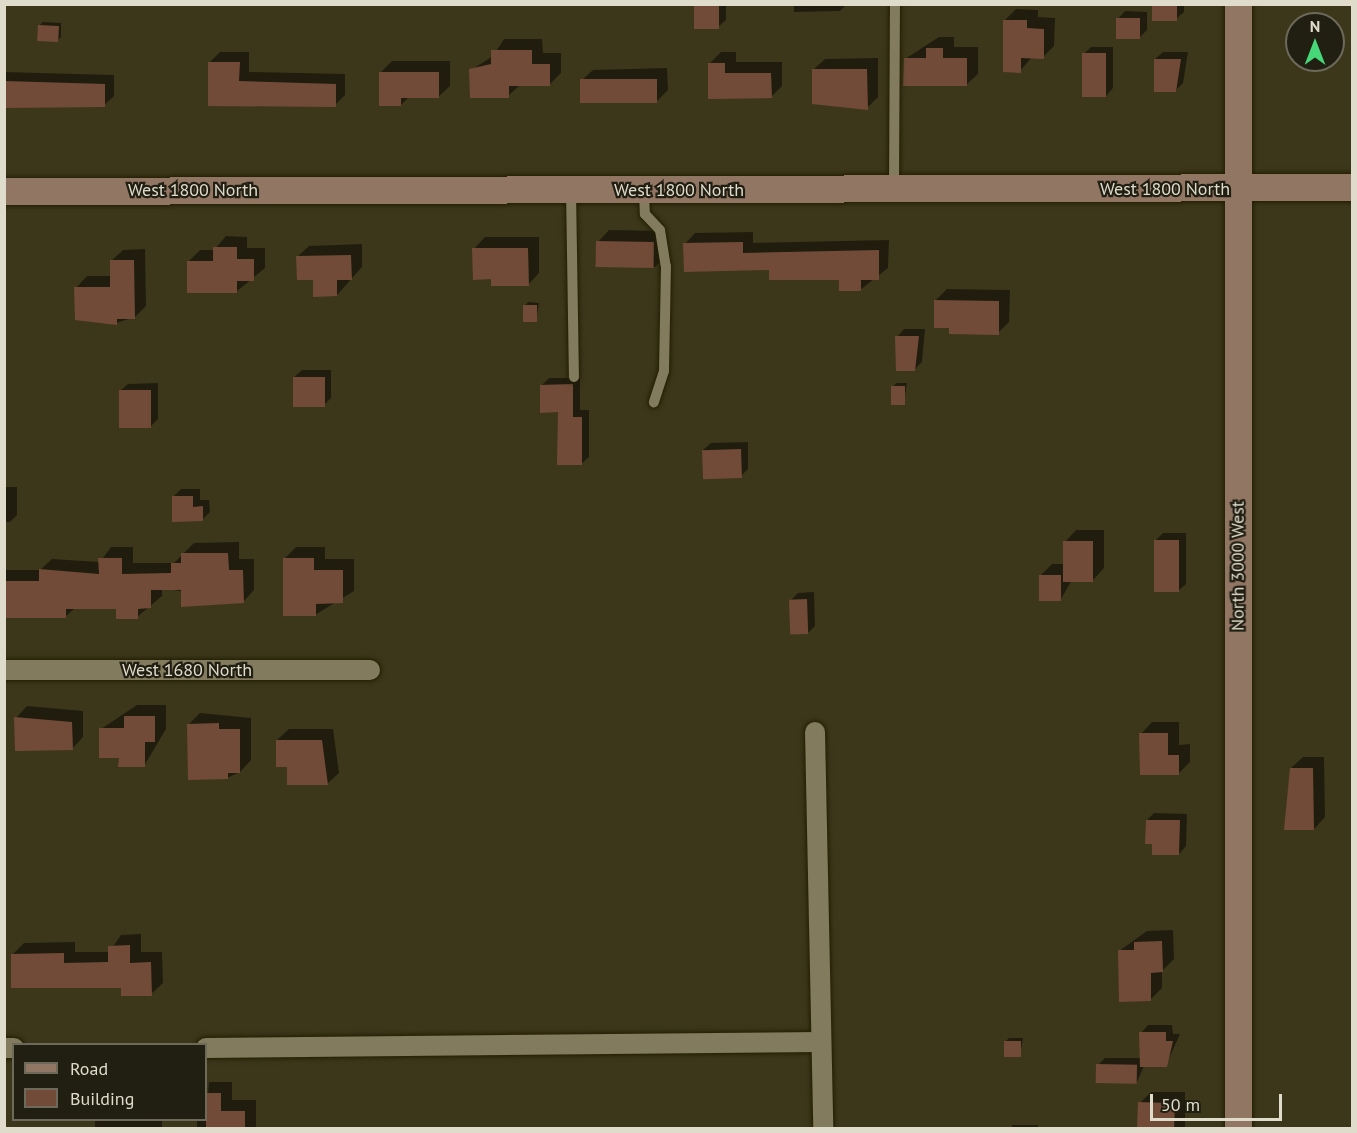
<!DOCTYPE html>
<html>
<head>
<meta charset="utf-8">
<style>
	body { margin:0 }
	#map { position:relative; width:1357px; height:1133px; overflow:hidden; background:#3c371b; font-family:"PT Sans",sans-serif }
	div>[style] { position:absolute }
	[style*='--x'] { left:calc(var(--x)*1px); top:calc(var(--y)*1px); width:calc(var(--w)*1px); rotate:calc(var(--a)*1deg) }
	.shadow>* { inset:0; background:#0007; transform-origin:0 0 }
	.building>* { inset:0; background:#714b38; transform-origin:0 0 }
	.roads { filter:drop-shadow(0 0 2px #231e03) drop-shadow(0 0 2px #231e03) }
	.lane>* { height:10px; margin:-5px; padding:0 5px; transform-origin:5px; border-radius:5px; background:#827b5e }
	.street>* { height:20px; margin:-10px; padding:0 10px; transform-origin:10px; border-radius:10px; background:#827b5e }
	.secondary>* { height:27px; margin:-13.5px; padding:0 13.5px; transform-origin:13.5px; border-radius:13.5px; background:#927664 }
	span { translate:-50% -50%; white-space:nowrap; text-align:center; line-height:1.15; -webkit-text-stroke:4.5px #211e12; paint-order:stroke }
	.street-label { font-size:18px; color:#dfdccc }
	.frame { position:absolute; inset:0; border:6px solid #dfdccc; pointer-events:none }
	.legend { position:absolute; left:12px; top:1043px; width:195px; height:78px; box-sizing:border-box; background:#211e12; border:2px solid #6d6a5c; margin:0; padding:8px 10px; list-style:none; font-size:18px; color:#dfdccc }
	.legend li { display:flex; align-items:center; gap:12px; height:30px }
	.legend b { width:30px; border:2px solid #6d6a5c }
	.north { position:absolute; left:1285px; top:12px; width:60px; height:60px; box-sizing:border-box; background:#211e12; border:2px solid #6d6a5c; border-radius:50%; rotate:0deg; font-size:16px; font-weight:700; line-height:24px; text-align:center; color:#dfdccc }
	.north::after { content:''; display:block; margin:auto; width:21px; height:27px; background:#46d779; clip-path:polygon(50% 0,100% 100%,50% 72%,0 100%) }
	.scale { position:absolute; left:1150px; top:1094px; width:132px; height:27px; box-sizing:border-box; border:3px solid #dfdccc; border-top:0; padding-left:8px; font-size:18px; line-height:21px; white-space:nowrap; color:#dfdccc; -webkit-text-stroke:4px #211e12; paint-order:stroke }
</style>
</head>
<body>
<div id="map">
	<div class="shadow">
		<div style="clip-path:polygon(695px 4px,726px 4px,726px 20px,718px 27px)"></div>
		<div style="clip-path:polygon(794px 4px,847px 4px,840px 11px,794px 12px)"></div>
		<div style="clip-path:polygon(1153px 4px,1184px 4px,1184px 12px,1176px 19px)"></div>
		<div style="clip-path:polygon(1016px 9px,1038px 10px,1038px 17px,1055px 18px,1054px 46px,1043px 57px,1032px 57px,1020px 71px,1004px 21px)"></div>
		<div style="clip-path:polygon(1125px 11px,1147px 12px,1147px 30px,1139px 38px,1118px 19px)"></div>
		<div style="clip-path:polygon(43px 22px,61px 23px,61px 37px,58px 40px,39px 26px)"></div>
		<div style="clip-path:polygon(939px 37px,954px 37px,954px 47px,978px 47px,978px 74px,966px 85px,905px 59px)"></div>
		<div style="clip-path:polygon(504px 39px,542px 39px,543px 53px,561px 53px,561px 73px,550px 84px,520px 85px,508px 96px,471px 70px,493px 56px)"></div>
		<div style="clip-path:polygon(1091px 47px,1113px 47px,1113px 88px,1106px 96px,1084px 54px)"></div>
		<div style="clip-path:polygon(220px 52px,249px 52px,249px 72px,345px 74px,345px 95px,335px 105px,209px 105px,210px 62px)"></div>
		<div style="clip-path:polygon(721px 52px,736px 52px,736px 62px,782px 62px,782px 86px,771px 97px,710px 98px,709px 64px)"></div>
		<div style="clip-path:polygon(1163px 52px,1188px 52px,1183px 83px,1176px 90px,1155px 59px)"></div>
		<div style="clip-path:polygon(878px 58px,878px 97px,867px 108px,813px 70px,825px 59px)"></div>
		<div style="clip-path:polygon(392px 61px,450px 61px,450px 86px,438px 97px,409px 97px,401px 105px,381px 72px)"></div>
		<div style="clip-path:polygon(667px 68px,668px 90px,657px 101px,581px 81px,593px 70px)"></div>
		<div style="clip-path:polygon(4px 72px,114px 75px,114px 96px,104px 105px,4px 106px)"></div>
		<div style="clip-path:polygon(609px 230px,665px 231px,667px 255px,655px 267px,598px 242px)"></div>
		<div style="clip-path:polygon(753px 232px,753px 243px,889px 240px,888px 268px,860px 290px,841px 279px,685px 244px,695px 233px)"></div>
		<div style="clip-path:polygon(226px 236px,247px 237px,247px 248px,265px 248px,265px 268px,236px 292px,188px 262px,200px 250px,214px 250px)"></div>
		<div style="clip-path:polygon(485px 237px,539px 237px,539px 273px,528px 285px,492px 278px,474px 249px)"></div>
		<div style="clip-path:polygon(362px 244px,362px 267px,337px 295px,297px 257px,309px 246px)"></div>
		<div style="clip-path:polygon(145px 249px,146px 306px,135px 317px,116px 323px,76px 288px,87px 276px,112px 276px,111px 261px,123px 250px)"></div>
		<div style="clip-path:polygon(947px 289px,1010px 290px,1009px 322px,998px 333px,936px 300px)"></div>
		<div style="clip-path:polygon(528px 302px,539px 303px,536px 321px,525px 306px)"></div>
		<div style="clip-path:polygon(904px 329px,925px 329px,922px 362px,915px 369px,897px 337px)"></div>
		<div style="clip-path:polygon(302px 370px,331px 370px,331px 398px,324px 405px,294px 377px)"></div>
		<div style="clip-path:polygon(549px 378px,580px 378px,580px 410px,589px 410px,589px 457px,581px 464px,560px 411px,542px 385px)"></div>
		<div style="clip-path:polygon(158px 383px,158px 419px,151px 426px,120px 391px,128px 384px)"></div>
		<div style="clip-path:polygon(896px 383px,907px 383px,904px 403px,893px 387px)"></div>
		<div style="clip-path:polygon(748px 442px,748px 469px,741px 476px,703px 450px,711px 443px)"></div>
		<div style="clip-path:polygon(4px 487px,17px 487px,17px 515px,10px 522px,4px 522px)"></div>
		<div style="clip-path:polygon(181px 489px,200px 489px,200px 500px,209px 500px,210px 512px,202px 520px,173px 497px)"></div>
		<div style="clip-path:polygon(1076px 530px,1104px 530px,1104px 568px,1093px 580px,1072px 580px,1061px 599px,1041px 575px,1052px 564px,1065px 564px,1065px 542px)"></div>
		<div style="clip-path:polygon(1163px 533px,1186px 533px,1186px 584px,1178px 591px,1155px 541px)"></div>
		<div style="clip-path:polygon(239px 542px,239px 559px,254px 559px,254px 590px,243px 602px,162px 588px,162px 596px,137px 617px,118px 607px,75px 608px,65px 617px,4px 617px,4px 570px,40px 570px,52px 559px,100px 562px,111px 547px,133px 547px,133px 563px,174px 563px,194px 543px)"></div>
		<div style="clip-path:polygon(296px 547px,325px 547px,325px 559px,354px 559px,354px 591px,315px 615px,284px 559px)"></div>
		<div style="clip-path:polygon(814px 592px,815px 626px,808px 633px,791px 600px,798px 593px)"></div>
		<div style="clip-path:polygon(137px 705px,166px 705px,166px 729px,144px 766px,120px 757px,101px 729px)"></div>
		<div style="clip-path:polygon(27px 706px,83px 711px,83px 737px,72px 749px,16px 718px)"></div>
		<div style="clip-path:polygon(200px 713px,251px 718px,251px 760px,240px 772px,227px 778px,189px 724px)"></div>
		<div style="clip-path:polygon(1152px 722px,1179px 722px,1179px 745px,1190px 744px,1190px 762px,1179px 773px,1141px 734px)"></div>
		<div style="clip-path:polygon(289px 729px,333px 729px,339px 773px,327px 784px,289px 765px,277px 740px)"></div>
		<div style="clip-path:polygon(1303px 757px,1324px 757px,1325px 817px,1314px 829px,1291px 768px)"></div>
		<div style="clip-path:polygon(1154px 813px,1187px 814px,1186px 846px,1179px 854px,1153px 842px,1147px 820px)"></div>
		<div style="clip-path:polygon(1173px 930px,1174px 959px,1162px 971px,1162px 988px,1150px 1000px,1119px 951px,1147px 931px)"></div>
		<div style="clip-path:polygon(141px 934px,141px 952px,162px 952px,163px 983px,151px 994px,13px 954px,24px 943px,75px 942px,75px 952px,109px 952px,121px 935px)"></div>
		<div style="clip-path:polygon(1148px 1025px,1172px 1025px,1173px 1034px,1180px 1034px,1166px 1065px,1144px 1066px,1137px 1082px,1098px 1065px,1105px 1058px,1141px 1058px,1141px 1033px)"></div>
		<div style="clip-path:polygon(1009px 1038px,1023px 1038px,1020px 1056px,1006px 1041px)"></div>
		<div style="clip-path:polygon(209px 1082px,232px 1082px,232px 1100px,256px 1100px,256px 1127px,197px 1128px,197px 1120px,206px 1120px)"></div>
		<div style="clip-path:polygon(1151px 1092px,1185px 1092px,1185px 1128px,1147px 1128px,1140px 1103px)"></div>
		<div style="left:95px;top:1120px;width:67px;height:9px"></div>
		<div style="left:1012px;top:1125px;width:26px;height:5px"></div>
	</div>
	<div class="building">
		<div style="left:694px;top:4px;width:25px;height:25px"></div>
		<div style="left:1152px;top:4px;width:25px;height:17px"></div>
		<div style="left:1116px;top:18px;width:24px;height:21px"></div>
		<div style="clip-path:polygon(1003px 20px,1027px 20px,1027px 28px,1044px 29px,1044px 59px,1021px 58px,1021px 73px,1003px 72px)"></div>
		<div style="left:38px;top:25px;width:21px;height:16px;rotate:3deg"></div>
		<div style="clip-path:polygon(926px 48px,943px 48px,943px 58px,967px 58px,967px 86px,903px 86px,904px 58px,926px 58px)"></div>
		<div style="clip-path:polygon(491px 50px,532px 50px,532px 64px,550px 64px,550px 86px,509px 86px,509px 98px,470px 98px,469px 69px,491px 64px)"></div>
		<div style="left:1106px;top:53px;width:44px;height:24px;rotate:90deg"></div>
		<div style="clip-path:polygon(1154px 59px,1181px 59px,1176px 92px,1154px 92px)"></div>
		<div style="clip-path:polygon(208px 62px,240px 62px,239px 81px,336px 84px,336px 107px,208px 106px)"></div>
		<div style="clip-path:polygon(708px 63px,725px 63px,725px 73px,771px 73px,772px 98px,708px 99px)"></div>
		<div style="clip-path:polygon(812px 69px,867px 69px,868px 110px,812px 104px)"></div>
		<div style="clip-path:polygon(379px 72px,439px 72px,439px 98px,401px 98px,401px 106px,379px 106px)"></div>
		<div style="left:657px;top:79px;width:24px;height:77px;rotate:90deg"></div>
		<div style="clip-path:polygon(4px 81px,105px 84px,105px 107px,4px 108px)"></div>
		<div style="left:596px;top:241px;width:58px;height:26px;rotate:1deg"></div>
		<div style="clip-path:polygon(743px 242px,743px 253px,879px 250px,879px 280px,861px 280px,861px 291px,839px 291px,839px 280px,769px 280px,769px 270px,684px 272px,683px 243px)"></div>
		<div style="clip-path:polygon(213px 247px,237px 247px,237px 259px,254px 259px,254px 281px,237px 281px,237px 293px,187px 293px,187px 261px,213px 261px)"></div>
		<div style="clip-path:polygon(472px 248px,528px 248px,529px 286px,491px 286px,491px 279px,473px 280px)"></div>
		<div style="clip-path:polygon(351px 255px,352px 280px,337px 280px,337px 296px,313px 297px,313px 280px,297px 280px,296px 256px)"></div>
		<div style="clip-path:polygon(110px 260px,134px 260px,135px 319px,117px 319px,117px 325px,75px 320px,74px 287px,110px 287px)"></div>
		<div style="clip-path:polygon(934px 300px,999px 301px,999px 335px,949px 334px,949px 328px,934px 328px)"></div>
		<div style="left:523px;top:305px;width:14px;height:17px"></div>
		<div style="clip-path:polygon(895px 336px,919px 336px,915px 371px,896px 371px)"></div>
		<div style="left:293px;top:377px;width:32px;height:30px"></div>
		<div style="clip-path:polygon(573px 384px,573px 417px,582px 417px,582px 465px,557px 465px,558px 412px,540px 413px,540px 385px)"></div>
		<div style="left:891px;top:386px;width:14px;height:19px"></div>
		<div style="left:119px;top:390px;width:32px;height:38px"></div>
		<div style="left:741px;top:449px;width:29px;height:39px;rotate:88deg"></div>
		<div style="clip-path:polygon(172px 496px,193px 496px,193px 507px,203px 506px,203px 521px,172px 522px)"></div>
		<div style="left:1154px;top:540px;width:25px;height:52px"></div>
		<div style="left:1063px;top:541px;width:30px;height:41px"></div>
		<div style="clip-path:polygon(181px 553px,228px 553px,229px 570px,243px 570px,244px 603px,181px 607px,181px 590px,151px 590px,151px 608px,138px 609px,138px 619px,116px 619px,116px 609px,66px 609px,66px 618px,4px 618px,4px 581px,39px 581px,39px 569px,99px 574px,98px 558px,122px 558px,122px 574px,171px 573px,171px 563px,181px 563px)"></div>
		<div style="clip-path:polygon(283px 558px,314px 558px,314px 570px,343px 570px,343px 603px,316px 604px,316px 616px,283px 616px)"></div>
		<div style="left:1039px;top:575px;width:22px;height:26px"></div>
		<div style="left:807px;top:599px;width:35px;height:18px;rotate:88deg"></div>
		<div style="clip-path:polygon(124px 716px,155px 716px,155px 742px,145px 742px,145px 767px,118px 767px,119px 758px,99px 758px,99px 728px,124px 728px)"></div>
		<div style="clip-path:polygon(14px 717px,72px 722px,73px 750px,15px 751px)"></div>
		<div style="clip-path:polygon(219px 723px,219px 729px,240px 729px,240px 773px,228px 773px,228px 779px,188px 780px,187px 724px)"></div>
		<div style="clip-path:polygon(1139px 733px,1168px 733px,1168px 755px,1179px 755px,1179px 775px,1140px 775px)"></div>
		<div style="clip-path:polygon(276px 740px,322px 740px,328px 785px,287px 785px,287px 767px,276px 767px)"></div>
		<div style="clip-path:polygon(1290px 768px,1313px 768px,1314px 830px,1284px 830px)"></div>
		<div style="clip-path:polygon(1146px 820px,1180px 820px,1179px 855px,1152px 855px,1152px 844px,1145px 844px)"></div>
		<div style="clip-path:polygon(1162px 941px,1163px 972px,1151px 973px,1151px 1001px,1119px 1002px,1118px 950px,1134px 950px,1134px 942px)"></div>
		<div style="clip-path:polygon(130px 945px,130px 963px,151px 962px,152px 996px,121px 996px,121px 988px,11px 988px,11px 954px,64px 953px,64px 963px,108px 962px,108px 946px)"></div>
		<div style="clip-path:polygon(1139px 1032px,1166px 1032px,1166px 1041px,1173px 1041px,1167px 1067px,1140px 1067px)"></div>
		<div style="left:1004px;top:1041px;width:17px;height:16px"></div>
		<div style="left:1096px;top:1064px;width:41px;height:19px;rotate:1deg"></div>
		<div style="clip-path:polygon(206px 1093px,221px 1093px,221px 1111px,245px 1111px,245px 1128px,206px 1128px)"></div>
		<div style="left:1138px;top:1102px;width:37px;height:26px;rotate:2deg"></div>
	</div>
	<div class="roads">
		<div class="lane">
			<div style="--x:894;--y:189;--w:185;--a:-89.7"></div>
			<div style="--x:571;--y:190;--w:187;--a:89.1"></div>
			<div style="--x:644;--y:190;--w:24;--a:88"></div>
			<div style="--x:645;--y:214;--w:22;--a:47"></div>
			<div style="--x:660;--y:230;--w:36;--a:81"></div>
			<div style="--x:666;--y:266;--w:105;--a:91.1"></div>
			<div style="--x:664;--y:371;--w:33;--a:108"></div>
		</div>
		<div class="street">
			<div style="--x:4;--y:670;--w:366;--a:0"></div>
			<div style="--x:815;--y:732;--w:396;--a:88.8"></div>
			<div style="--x:4;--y:1048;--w:10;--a:0"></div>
			<div style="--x:206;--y:1048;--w:615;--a:-0.56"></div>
		</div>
		<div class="secondary">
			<div style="--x:1238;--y:4;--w:1124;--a:90"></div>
			<div style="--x:4;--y:191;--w:1348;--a:-0.17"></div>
		</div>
	</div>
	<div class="street-label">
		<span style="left:1165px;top:189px">West 1800 North</span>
		<span style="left:193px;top:190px">West 1800 North</span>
		<span style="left:679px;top:190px">West 1800 North</span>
		<span style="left:1238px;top:566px;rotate:-90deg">North 3000 West</span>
		<span style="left:187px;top:670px">West 1680 North</span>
	</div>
	<div class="frame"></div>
	<ul class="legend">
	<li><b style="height:8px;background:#927664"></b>Road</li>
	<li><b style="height:16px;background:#714b38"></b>Building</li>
	</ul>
	<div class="north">N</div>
	<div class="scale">50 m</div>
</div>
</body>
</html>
